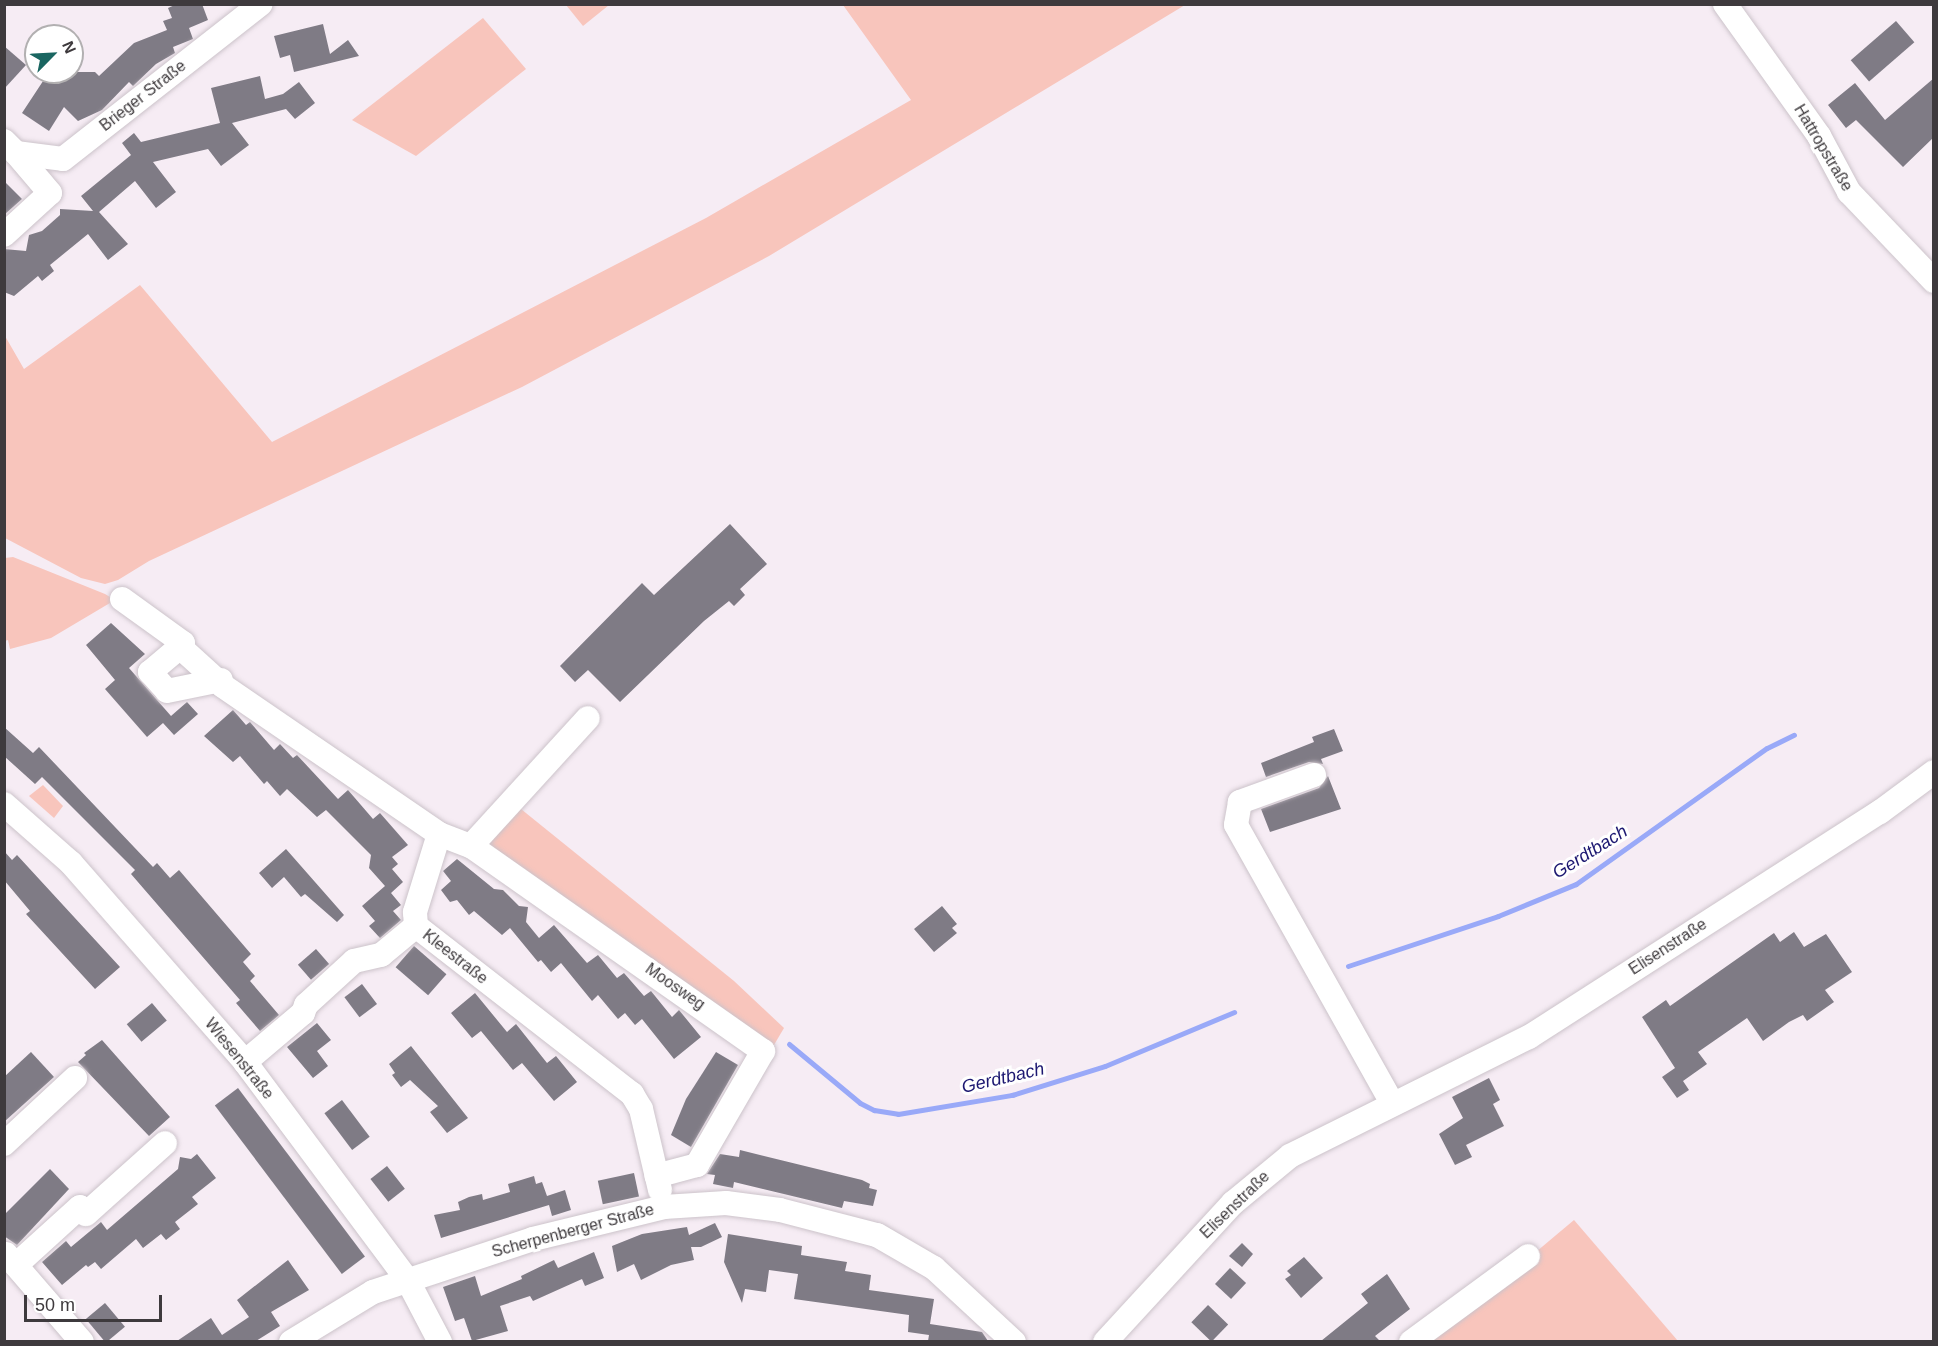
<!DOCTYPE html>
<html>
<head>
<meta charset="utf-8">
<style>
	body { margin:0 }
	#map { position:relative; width:1938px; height:1346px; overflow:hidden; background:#f6ecf4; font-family:Arial,sans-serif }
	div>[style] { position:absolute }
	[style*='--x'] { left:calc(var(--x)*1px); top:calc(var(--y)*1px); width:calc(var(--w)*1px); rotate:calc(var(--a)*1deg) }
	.green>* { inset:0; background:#f8c5bc }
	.stream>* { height:5px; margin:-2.5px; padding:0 2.5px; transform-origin:2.5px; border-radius:2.5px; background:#99a9f8 }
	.building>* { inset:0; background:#7f7b85; transform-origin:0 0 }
	.roads { filter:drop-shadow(0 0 2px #ccc3ca) drop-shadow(0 0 2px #ccc3ca) }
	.minor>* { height:24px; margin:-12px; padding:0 12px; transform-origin:12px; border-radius:12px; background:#fff }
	span { translate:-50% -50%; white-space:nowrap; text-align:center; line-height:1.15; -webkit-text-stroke:6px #fff; paint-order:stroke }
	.street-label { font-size:16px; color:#3e3a3d }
	.water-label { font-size:18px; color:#1c1871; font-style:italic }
	.frame { position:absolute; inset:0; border:6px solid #3e3a3d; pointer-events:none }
	.north { position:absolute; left:24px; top:24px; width:60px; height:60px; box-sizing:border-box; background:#fff; border:2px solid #b2b0b1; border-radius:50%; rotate:66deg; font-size:16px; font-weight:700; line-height:24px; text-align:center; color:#3e3a3d }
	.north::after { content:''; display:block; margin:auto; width:21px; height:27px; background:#1a6661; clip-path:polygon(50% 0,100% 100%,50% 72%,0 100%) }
	.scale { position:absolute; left:24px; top:1295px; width:138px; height:27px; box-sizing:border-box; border:3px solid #3e3a3d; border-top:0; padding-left:8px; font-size:18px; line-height:21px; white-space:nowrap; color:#3e3a3d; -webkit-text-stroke:4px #fff; paint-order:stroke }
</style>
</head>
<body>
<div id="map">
	<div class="green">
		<div style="clip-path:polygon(566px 5px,609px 5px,583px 26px)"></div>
		<div style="clip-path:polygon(843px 5px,1185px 5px,769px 256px,522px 387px,149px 561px,118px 580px,105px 584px,81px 578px,5px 538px,5px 336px,24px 369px,140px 285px,272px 442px,706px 218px,911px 100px)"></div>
		<div style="clip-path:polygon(483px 18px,526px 69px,416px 156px,352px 120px)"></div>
		<div style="clip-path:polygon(13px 557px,105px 594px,115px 600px,51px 638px,10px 649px,8px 640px,5px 641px,5px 558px)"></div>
		<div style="clip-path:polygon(43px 785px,63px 806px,54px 818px,29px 796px)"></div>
		<div style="clip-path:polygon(516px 805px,734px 981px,784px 1028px,771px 1050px,486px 851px,485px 838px)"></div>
		<div style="clip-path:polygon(1574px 1220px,1678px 1341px,1429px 1342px)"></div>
	</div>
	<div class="stream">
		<div style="--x:1348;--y:966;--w:158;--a:-18.4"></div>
		<div style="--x:1498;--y:916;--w:84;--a:-22.3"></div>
		<div style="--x:1576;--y:884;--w:234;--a:-35.5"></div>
		<div style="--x:1767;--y:748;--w:30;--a:-26"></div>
		<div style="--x:789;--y:1044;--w:92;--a:39.7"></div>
		<div style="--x:860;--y:1103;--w:16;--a:27"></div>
		<div style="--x:874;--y:1110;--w:24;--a:9"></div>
		<div style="--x:898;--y:1114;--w:116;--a:-9.5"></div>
		<div style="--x:1012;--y:1095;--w:97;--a:-17.3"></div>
		<div style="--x:1105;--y:1066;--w:140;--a:-22.7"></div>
	</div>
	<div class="building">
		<div style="clip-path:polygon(177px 4px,202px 4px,208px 20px,189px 28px,193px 39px,173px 47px,175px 53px,156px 64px,133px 86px,129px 82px,102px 110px,78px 121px,64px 107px,49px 131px,22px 113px,49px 72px,95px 72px,99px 76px,134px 43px,167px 30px,163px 21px,172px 18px,168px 8px)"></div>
		<div style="left:1896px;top:21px;width:28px;height:60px;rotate:49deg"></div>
		<div style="clip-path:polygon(323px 24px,330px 54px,348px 40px,359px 56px,294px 72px,290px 55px,280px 58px,274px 36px)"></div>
		<div style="clip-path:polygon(4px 46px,26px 65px,4px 89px)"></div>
		<div style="clip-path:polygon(260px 76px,265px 99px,283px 94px,299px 82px,315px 103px,295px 119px,286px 109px,232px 123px,249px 145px,221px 166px,208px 149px,153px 162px,176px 192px,156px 208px,135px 181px,99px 212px,128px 244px,108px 260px,88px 234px,50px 265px,54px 271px,42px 281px,38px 276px,14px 296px,4px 292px,4px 249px,26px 251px,29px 235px,42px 231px,60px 215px,60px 209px,93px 211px,81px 196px,131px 155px,122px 143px,134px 133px,141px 142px,220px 123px,211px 88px)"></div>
		<div style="clip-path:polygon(1934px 78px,1934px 137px,1903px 167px,1856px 120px,1846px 128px,1828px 105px,1855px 83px,1885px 120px)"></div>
		<div style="clip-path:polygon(4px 181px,22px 199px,4px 215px)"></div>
		<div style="clip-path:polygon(730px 524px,767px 564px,740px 589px,745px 595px,734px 606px,729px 601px,704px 621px,620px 702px,588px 670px,575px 682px,560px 666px,642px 583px,654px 595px)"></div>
		<div style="clip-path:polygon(111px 623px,145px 654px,129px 668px,171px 716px,187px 702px,198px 714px,174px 735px,163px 723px,147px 737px,105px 689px,115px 680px,86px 645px)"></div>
		<div style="clip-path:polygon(233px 710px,246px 725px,250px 722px,274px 750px,280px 744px,293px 758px,297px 755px,338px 799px,348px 790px,373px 819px,380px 813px,408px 845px,392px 857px,398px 864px,392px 869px,403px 882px,391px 893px,401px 905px,393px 911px,401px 920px,380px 938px,369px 926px,375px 921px,362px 906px,385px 886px,369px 868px,371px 855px,326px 810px,317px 817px,287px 789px,280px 796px,267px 781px,264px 784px,240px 756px,233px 762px,204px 736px)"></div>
		<div style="clip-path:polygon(4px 727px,33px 753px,39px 747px,153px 867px,157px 863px,170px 878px,179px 870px,251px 954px,243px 962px,255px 976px,250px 981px,279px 1015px,260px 1031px,236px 1003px,240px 1000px,131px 874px,135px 870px,42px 777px,35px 784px,4px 756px)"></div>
		<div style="clip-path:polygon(1334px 729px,1343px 751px,1321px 759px,1323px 764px,1309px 762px,1266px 777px,1261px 763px,1314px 742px,1312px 737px)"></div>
		<div style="clip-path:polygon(1328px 776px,1341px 809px,1270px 832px,1261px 809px,1319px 788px)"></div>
		<div style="clip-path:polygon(286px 849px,344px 915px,337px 922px,305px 894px,301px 897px,284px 877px,272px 888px,259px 873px)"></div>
		<div style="clip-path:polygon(4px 851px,12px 860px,17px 855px,120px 967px,95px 989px,26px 914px,30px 911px,4px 880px)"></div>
		<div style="clip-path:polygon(457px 859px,494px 889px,503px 890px,519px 906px,528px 907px,526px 922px,539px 938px,554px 925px,587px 963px,598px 955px,617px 978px,624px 973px,644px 996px,651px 991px,672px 1017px,679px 1010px,701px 1037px,674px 1059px,642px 1019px,635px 1025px,625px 1013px,618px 1019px,598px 995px,592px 1001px,561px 963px,551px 972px,541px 960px,538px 962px,510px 928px,502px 935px,474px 911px,469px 915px,457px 900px,450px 902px,441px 890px,451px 881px,443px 871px)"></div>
		<div style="clip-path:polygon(942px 906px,957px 924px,952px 928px,957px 933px,934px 952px,914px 929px)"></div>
		<div style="clip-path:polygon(1794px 932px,1804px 947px,1826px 934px,1852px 972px,1825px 990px,1834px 1002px,1807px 1021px,1803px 1015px,1789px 1022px,1763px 1041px,1747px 1018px,1698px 1052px,1707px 1064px,1683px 1081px,1689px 1090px,1677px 1098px,1662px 1077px,1675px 1068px,1642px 1017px,1666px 1000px,1670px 1006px,1774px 933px,1780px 942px)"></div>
		<div style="left:414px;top:946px;width:43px;height:28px;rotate:41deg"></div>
		<div style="left:316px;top:949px;width:20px;height:24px;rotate:49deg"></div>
		<div style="left:362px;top:984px;width:25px;height:22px;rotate:53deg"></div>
		<div style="clip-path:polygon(475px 993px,507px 1032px,516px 1024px,547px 1063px,556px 1056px,577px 1082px,554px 1101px,522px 1063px,513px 1070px,481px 1031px,472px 1038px,451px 1013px)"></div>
		<div style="left:152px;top:1003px;width:23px;height:33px;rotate:50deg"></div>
		<div style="clip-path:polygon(317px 1023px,331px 1040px,317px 1051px,328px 1066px,313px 1078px,287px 1047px)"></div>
		<div style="clip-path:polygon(102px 1040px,170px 1117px,149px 1136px,78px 1062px,86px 1055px,84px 1053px)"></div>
		<div style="clip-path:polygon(411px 1046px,468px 1118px,447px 1133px,430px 1112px,438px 1106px,410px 1080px,401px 1087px,392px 1075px,395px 1073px,389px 1064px)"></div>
		<div style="clip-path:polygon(31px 1052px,54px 1077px,4px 1122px,4px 1077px)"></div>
		<div style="clip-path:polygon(716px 1052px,738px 1065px,691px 1147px,671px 1135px,686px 1099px)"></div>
		<div style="clip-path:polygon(1489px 1078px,1500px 1100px,1493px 1104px,1504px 1126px,1466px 1145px,1472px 1157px,1455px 1165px,1439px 1134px,1463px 1118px,1452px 1097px)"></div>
		<div style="left:238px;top:1088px;width:211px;height:29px;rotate:53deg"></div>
		<div style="left:342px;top:1100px;width:46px;height:22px;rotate:53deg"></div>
		<div style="clip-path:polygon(740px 1150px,862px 1180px,870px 1184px,869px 1188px,877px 1190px,873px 1206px,844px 1201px,842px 1208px,734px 1182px,733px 1188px,713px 1184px,715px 1175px,707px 1174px,720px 1154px,739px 1157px)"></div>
		<div style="clip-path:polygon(197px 1154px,216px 1178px,192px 1197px,198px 1204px,175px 1222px,180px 1229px,166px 1240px,161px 1234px,143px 1248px,136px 1239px,101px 1269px,95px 1262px,88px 1267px,86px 1265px,62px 1285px,42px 1262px,66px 1241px,71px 1247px,101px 1222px,107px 1230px,178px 1169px,180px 1157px,191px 1159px)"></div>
		<div style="left:387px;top:1166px;width:29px;height:21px;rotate:52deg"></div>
		<div style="clip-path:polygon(50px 1169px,69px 1189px,17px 1245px,4px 1236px,4px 1215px)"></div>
		<div style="left:634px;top:1173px;width:24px;height:37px;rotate:78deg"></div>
		<div style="clip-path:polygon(534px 1176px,536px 1184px,542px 1182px,547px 1196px,565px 1190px,571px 1210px,552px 1216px,549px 1205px,441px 1238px,434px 1215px,460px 1210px,458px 1202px,469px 1197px,482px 1194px,483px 1200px,510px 1192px,508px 1184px)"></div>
		<div style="clip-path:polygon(715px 1223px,722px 1237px,701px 1247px,691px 1247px,694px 1260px,671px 1265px,641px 1280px,634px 1264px,617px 1272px,612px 1246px,642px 1234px,687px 1227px,689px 1235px)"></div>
		<div style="clip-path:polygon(728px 1234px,802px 1246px,801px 1255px,847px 1262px,845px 1271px,871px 1275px,869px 1290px,934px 1299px,930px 1324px,982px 1332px,988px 1341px,928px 1341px,929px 1335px,908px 1332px,909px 1315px,794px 1299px,798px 1274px,769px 1270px,766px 1292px,745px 1289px,742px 1303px,724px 1262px)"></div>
		<div style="clip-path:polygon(1242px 1243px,1253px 1254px,1242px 1267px,1229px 1256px)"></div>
		<div style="clip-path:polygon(594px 1252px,604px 1278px,585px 1286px,582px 1279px,533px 1301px,530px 1296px,500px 1306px,508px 1331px,472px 1341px,464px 1318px,455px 1321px,443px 1287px,475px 1276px,481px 1296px,522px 1279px,521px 1276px,554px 1260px,558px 1268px)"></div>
		<div style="clip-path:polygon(1304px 1257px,1323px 1278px,1301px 1298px,1285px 1279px,1291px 1275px,1287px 1271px)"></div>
		<div style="clip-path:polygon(288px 1260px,309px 1290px,271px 1312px,280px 1326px,256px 1341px,177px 1341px,211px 1318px,222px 1335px,249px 1317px,237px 1300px)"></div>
		<div style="left:1230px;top:1268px;width:22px;height:22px;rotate:43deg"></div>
		<div style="clip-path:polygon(1387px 1274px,1410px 1309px,1375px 1336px,1380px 1341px,1321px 1341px,1368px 1303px,1361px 1294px)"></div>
		<div style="left:105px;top:1303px;width:31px;height:25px;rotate:50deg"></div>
		<div style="left:1208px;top:1305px;width:28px;height:24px;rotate:44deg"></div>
	</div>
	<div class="roads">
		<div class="minor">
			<div style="--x:1725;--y:4;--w:162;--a:54.5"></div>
			<div style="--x:1819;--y:136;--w:64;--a:61.8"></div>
			<div style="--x:1849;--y:192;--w:123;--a:46.3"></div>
			<div style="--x:4;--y:141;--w:17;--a:45"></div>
			<div style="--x:16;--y:153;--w:47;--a:7.3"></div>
			<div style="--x:63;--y:159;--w:251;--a:-38.1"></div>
			<div style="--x:4;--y:235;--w:62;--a:-42.4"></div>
			<div style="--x:50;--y:193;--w:52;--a:-130.4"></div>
			<div style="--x:122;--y:599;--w:75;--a:35.8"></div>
			<div style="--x:183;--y:643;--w:5;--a:127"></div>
			<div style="--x:180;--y:647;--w:58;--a:42.2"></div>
			<div style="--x:223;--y:686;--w:262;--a:34.4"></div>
			<div style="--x:439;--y:834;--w:34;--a:21"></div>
			<div style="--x:471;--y:846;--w:357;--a:35.1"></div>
			<div style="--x:763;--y:1051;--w:132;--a:120.1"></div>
			<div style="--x:697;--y:1165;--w:42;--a:165"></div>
			<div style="--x:180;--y:647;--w:39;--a:140"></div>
			<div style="--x:150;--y:672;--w:25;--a:48"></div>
			<div style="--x:167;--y:691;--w:55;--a:-11.5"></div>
			<div style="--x:1314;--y:775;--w:79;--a:160"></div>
			<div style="--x:1240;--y:802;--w:23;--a:100"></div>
			<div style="--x:1236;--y:825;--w:319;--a:60.7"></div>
			<div style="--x:4;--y:804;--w:89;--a:41.4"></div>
			<div style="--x:71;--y:863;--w:264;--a:48.8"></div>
			<div style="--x:245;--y:1062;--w:273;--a:53.3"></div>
			<div style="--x:408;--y:1281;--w:69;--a:62.3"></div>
			<div style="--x:439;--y:834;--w:82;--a:107.1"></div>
			<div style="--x:415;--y:912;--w:14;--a:86"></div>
			<div style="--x:416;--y:926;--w:274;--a:37.9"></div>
			<div style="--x:632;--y:1094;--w:17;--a:59"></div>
			<div style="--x:641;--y:1109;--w:83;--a:76.8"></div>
			<div style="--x:471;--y:846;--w:173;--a:-47.6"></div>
			<div style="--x:245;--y:1062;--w:76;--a:-40.2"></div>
			<div style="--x:303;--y:1013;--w:9;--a:-69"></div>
			<div style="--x:306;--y:1005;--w:65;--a:-42.5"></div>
			<div style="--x:354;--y:961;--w:28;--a:-13"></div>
			<div style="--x:381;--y:955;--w:45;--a:-39.6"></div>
			<div style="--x:4;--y:1144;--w:97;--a:-42.9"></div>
			<div style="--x:6;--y:1254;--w:116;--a:49.2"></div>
			<div style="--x:16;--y:1265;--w:86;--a:-42.2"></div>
			<div style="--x:80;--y:1207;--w:9;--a:49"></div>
			<div style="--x:86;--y:1214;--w:106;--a:-41.9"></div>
			<div style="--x:291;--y:1342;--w:96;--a:-31.4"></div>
			<div style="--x:373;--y:1292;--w:169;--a:-18.3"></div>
			<div style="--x:533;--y:1239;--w:135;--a:-13.7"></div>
			<div style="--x:664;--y:1207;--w:62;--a:-3.7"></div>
			<div style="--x:726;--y:1203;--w:54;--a:7.4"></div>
			<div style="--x:780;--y:1210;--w:100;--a:14.5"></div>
			<div style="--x:877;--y:1235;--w:66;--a:30.1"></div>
			<div style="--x:934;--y:1268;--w:109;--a:42.8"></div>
			<div style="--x:1105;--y:1342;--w:189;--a:-47.4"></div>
			<div style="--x:1233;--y:1203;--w:74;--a:-39.5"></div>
			<div style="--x:1290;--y:1156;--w:267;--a:-26.5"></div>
			<div style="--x:1529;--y:1037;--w:417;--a:-32.7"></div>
			<div style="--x:1880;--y:812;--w:67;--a:-36.5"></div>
			<div style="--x:1411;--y:1342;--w:145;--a:-36.3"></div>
		</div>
	</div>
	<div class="street-label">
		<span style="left:143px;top:96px;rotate:-38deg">Brieger Straße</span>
		<span style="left:1823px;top:148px;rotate:59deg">Hattropstraße</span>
		<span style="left:1668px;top:947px;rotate:-33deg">Elisenstraße</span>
		<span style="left:455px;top:957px;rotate:38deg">Kleestraße</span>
		<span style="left:675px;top:987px;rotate:35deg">Moosweg</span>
		<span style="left:239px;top:1059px;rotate:51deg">Wiesenstraße</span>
		<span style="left:1235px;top:1205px;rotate:-44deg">Elisenstraße</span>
		<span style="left:573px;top:1231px;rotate:-15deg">Scherpenberger Straße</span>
	</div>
	<div class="water-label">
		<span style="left:1590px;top:852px;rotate:-32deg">Gerdtbach</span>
		<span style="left:1003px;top:1078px;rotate:-13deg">Gerdtbach</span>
	</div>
	<div class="frame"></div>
	<div class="north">N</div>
	<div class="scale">50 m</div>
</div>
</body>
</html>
